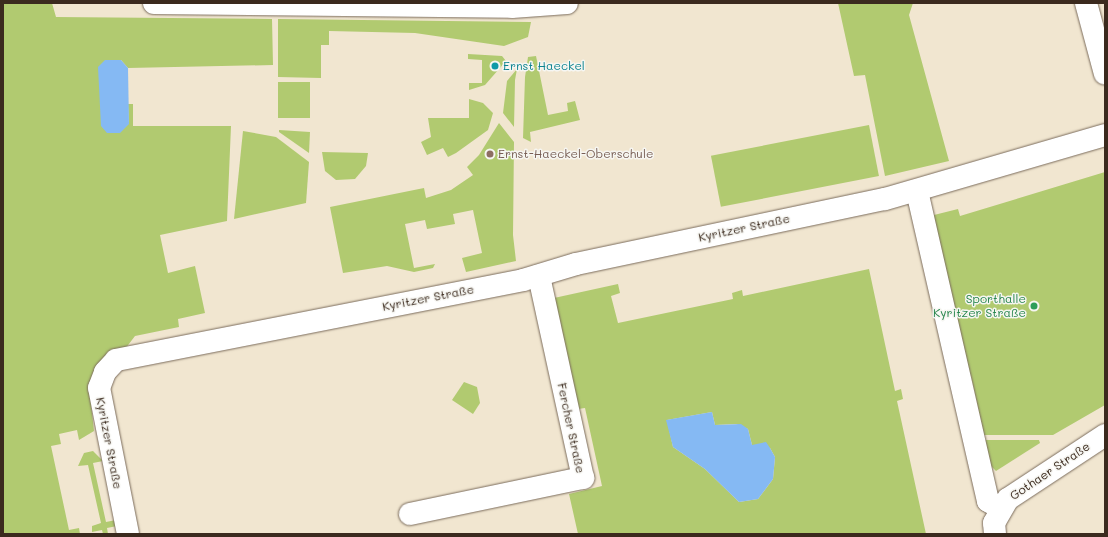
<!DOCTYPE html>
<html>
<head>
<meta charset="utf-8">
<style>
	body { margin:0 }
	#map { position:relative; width:1108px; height:537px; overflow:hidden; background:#f1e6d0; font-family:Mali,sans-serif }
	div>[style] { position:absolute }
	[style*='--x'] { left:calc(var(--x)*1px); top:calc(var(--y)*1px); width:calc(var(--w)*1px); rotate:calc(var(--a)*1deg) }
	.green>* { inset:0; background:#b1ca70; transform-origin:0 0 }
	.water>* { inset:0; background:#85b9f3 }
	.roads { filter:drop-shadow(0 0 1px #7b6c5c) drop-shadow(0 0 1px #7b6c5c) }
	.minor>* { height:22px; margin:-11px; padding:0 11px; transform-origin:11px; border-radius:11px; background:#fff }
	.dots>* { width:11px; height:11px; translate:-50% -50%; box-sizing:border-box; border:2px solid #f6f6f2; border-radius:50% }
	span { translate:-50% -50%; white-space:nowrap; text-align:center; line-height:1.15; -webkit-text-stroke:3px #f6f6f2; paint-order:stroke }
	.culture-label { font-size:12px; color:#0d838f }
	.left { translate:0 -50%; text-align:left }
	.education-label { font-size:12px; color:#785e54 }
	.street-label { font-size:12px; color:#3b2a1e }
	.leisure-label { font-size:12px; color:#27864d }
	.right { translate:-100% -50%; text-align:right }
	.frame { position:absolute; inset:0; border:4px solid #3b2a1e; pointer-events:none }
</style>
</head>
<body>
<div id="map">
	<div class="green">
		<div style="clip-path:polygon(3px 3px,52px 3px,56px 17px,272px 19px,273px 65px,128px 68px,121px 60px,105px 60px,129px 124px,128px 104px,133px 104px,133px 126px,231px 126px,227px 221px,160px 235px,168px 273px,195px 266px,205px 313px,178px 319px,179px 327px,135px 336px,90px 395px,94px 431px,79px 440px,77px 430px,59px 434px,61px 444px,51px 446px,69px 530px,79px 528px,80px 534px,3px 534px)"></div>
		<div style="clip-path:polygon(838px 3px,913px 3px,909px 15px,949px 161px,885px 176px,865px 75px,854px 76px)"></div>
		<div style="clip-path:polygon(278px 19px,531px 22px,528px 37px,504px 46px,415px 33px,329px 31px,329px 45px,321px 45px,321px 78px,278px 77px)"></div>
		<div style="clip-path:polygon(468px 54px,502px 56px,506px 61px,485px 85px,469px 90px,469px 83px,482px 83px,482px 60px,468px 59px)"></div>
		<div style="clip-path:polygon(536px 56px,548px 115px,568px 111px,567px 103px,575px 101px,580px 120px,530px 132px,531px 142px,523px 138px,525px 77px,528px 57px)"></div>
		<div style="clip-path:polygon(517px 69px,515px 80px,514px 127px,503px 113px,507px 81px)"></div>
		<div style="left:278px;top:82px;width:32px;height:36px"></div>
		<div style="clip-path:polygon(469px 99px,483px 103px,493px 113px,488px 130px,456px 153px,448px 157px,443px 148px,427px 155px,421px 142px,431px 137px,428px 118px,469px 118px)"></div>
		<div style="clip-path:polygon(499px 123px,514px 142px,513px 235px,516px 261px,466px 272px,462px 258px,482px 253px,473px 210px,453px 214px,455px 224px,427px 229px,425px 220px,405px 224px,414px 268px,435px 264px,433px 268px,414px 272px,387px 266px,343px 273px,330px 207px,424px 188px,426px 198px,451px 190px,473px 175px,467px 167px,479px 155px)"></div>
		<div style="left:869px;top:125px;width:52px;height:161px;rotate:79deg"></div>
		<div style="clip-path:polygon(279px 130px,310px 132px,309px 153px,279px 132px)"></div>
		<div style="clip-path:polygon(243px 131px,276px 137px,309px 162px,306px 203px,234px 219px)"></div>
		<div style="clip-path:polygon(322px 152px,368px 153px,366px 166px,355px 179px,336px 180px,325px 171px)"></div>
		<div style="clip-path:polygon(1105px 172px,1105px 405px,1053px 435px,984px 435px,971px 376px,965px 376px,930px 216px,958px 209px,960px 216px)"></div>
		<div style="clip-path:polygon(evenodd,869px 269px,895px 391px,901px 389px,903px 399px,897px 401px,926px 534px,578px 534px,569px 494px,602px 486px,585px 408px,578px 409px,554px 298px,618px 284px,620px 293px,611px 296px,618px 323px,733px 299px,732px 293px,742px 290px,743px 296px,869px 269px,712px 412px,715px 425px,736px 424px,748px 429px,752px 445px,770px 448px,775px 457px,773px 479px,758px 499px,739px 502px,705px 469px,673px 447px,667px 420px,712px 412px)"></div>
		<div style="clip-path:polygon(464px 382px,477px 387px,480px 403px,473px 414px,452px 400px)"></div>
		<div style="clip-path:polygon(985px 440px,1039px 440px,1040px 443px,996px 471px,991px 466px)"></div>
		<div style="clip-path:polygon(93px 451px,103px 461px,93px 463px,106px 522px,116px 520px,117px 526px,107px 528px,108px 534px,103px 534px,102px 530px,92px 532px,92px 526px,101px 523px,88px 465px,78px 466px,84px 453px)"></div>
	</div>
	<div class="water">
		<div style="clip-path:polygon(105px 60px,121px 60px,128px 68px,129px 124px,120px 133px,107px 133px,101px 126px,98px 67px)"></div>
		<div style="clip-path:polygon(712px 412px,715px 425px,741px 424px,748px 429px,752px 445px,766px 442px,770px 448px,775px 457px,773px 479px,758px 499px,739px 502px,705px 469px,673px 447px,666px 420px)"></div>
	</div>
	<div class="roads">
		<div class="minor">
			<div style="--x:154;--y:3;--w:358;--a:0.6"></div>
			<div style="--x:512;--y:7;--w:55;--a:-4.2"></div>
			<div style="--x:1086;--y:3;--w:73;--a:75"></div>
			<div style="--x:917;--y:191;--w:318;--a:77.1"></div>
			<div style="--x:988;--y:501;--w:14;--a:30"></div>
			<div style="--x:410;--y:514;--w:177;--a:-11.8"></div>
			<div style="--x:583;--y:478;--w:207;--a:-102.3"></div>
			<div style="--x:128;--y:534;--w:149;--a:-101.2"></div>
			<div style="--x:99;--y:388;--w:17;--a:-69"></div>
			<div style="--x:105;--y:372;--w:16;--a:-47"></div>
			<div style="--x:116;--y:360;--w:415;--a:-11.1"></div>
			<div style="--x:523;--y:280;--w:55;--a:-16.8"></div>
			<div style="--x:576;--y:264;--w:316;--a:-11.9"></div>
			<div style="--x:885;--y:199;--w:229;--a:-16.2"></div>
			<div style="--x:995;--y:534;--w:11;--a:-95"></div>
			<div style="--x:994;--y:523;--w:28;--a:-60"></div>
			<div style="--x:1008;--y:499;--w:116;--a:-33.4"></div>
		</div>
	</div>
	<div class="dots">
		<div style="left:495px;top:66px;background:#0f9aa8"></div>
		<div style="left:490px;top:154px;background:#8d6e63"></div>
		<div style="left:1034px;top:306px;background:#2e9e5b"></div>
	</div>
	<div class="culture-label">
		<span class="left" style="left:503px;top:66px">Ernst Haeckel</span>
	</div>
	<div class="education-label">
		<span class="left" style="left:498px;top:154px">Ernst-Haeckel-Oberschule</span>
	</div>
	<div class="street-label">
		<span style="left:744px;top:228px;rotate:-12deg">Kyritzer Straße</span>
		<span style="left:428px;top:298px;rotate:-11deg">Kyritzer Straße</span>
		<span style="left:571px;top:428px;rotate:78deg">Fercher Straße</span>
		<span style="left:109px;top:443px;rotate:79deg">Kyritzer Straße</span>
		<span style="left:1050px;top:471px;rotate:-34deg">Gothaer Straße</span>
	</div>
	<div class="leisure-label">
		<span class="right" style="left:1026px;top:306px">Sporthalle<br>Kyritzer Straße</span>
	</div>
	<div class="frame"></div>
</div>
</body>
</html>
